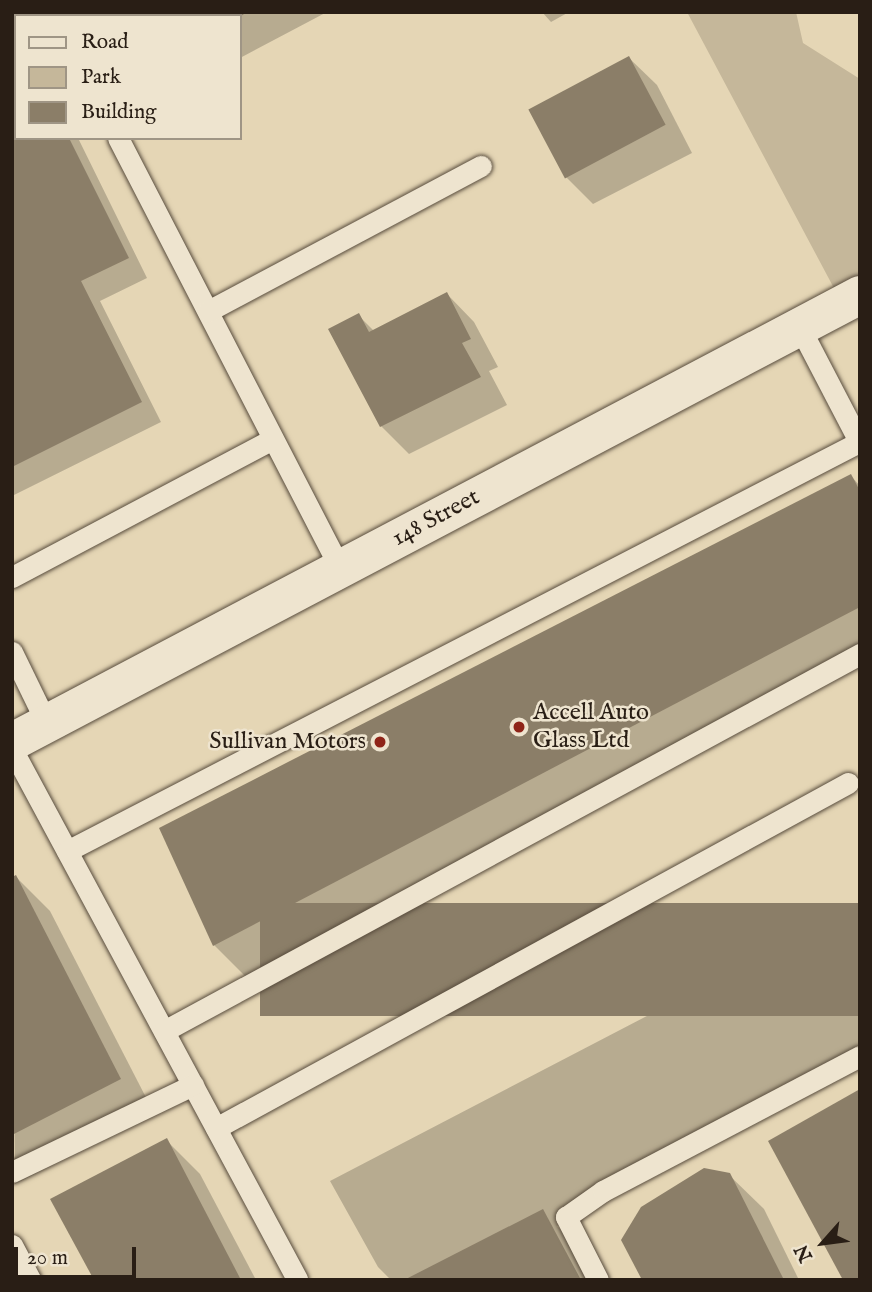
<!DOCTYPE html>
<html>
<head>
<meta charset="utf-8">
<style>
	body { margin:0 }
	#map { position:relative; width:872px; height:1292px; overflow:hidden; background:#e5d6b5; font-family:"IM FELL English",serif }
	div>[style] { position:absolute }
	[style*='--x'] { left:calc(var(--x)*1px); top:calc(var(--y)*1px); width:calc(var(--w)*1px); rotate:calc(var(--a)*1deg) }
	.green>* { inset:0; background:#c5b79a }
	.shadow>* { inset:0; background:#0003 }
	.building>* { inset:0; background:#8b7e68; transform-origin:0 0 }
	.roads { filter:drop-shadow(0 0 2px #584c3d) drop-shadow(0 0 2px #584c3d) }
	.service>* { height:21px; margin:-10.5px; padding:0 10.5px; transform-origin:10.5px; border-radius:10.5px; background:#eee4cf }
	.secondary>* { height:38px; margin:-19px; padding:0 19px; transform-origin:19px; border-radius:19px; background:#eee4cf }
	.dots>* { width:19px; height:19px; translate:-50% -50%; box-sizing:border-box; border:4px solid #eee4cf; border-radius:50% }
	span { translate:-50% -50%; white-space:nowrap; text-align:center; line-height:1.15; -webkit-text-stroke:5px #eee4cf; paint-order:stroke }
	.street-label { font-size:24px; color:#291e15 }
	.poi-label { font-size:24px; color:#291e15 }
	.left { translate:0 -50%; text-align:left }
	.right { translate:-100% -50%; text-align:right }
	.frame { position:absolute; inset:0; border:14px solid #291e15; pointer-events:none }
	.legend { position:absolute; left:14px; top:14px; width:228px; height:126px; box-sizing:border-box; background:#eee4cf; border:2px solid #9f9585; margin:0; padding:9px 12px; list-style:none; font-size:21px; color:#291e15 }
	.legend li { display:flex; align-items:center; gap:14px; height:35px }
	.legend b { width:35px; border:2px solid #9f9585 }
	.north { position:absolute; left:788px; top:1208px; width:70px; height:70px; -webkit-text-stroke:5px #eee4cf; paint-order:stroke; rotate:242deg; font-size:19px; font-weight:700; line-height:28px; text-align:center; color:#291e15 }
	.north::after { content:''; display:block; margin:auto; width:24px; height:32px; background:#291e15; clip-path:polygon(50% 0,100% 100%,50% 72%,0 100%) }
	.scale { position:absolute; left:14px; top:1247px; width:122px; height:32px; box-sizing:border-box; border:4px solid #291e15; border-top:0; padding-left:9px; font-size:21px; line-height:24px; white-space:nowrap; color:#291e15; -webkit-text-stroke:5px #eee4cf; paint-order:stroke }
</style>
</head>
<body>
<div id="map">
	<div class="green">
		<div style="clip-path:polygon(687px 12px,796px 12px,803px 43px,860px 79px,860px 280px,836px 292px)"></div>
	</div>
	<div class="shadow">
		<div style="clip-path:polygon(12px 12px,16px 16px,16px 138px,78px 138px,147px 278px,100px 301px,161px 422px,12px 496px)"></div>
		<div style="clip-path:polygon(197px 12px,327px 12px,240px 58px,240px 16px)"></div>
		<div style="clip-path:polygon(542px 12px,569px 12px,551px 22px)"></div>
		<div style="clip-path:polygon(629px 58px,657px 85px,692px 153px,593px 204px,566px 177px)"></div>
		<div style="clip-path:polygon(447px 294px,474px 322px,498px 367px,489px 371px,507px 405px,409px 454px,381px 426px,359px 316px,375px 332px)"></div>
		<div style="clip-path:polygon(851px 476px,860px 486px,860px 658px,248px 979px,214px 945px)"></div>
		<div style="clip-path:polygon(16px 877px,50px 911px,154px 1113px,15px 1184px,12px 879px)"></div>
		<div style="clip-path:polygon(860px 905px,860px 1067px,557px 1226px,576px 1245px,595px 1280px,391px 1280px,378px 1267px,330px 1181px)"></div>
		<div style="clip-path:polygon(166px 1140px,200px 1174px,256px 1280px,96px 1280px)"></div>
		<div style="clip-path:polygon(729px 1175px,764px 1209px,799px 1280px,644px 1280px)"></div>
	</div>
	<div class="building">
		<div style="clip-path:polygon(195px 12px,247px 12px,241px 16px)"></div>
		<div style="clip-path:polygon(12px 24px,16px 138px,69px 138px,129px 258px,81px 281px,142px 402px,12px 467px)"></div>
		<div style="left:629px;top:56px;width:78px;height:114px;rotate:62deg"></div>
		<div style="clip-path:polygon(447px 292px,471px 339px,462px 343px,481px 377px,380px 427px,328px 329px,359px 313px,369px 332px)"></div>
		<div style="clip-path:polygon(851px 474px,860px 491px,860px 607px,213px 946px,159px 828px)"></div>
		<div style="clip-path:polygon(16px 875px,121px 1079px,12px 1135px,12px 877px)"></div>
		<div style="left:860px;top:903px;width:113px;height:600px;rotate:90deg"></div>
		<div style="clip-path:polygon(860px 1089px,860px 1280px,843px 1280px,768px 1141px)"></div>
		<div style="clip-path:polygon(167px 1138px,241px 1280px,94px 1280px,50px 1199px)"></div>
		<div style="clip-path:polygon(704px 1168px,730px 1173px,784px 1280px,642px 1280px,621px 1240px,641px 1207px)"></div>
		<div style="clip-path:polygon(543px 1209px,581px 1280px,404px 1280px)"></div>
	</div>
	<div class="roads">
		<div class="service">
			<div style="--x:53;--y:12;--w:4;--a:63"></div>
			<div style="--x:118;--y:138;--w:485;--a:62.7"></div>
			<div style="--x:208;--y:311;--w:309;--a:-28"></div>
			<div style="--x:799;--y:326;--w:132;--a:62.5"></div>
			<div style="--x:12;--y:577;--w:295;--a:-27.9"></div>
			<div style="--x:12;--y:652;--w:80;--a:64.1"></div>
			<div style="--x:12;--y:749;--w:602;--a:61.73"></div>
			<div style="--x:67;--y:851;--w:891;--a:-27.31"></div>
			<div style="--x:164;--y:1031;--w:792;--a:-28.44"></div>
			<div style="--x:216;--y:1128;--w:720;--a:-28.63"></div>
			<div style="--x:12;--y:1172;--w:201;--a:-25.7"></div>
			<div style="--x:12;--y:1245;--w:40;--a:62"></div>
			<div style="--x:598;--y:1280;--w:71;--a:-116.9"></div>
			<div style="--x:566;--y:1217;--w:45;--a:-35.1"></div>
			<div style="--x:603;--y:1191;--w:290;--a:-27.7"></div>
		</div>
		<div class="secondary">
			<div style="--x:12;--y:742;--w:959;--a:-27.79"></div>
		</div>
	</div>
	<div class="dots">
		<div style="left:519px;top:727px;background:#8f2418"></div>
		<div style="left:380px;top:742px;background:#8f2418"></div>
	</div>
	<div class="street-label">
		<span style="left:436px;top:518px;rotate:-28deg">148 Street</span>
	</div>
	<div class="poi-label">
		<span class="left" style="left:533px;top:727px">Accell Auto<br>Glass Ltd</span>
		<span class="right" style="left:366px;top:742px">Sullivan Motors</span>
	</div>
	<div class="frame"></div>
	<ul class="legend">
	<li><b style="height:9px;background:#eee4cf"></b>Road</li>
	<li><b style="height:19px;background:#c5b79a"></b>Park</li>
	<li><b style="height:19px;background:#8b7e68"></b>Building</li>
	</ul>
	<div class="north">N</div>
	<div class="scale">20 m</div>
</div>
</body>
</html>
